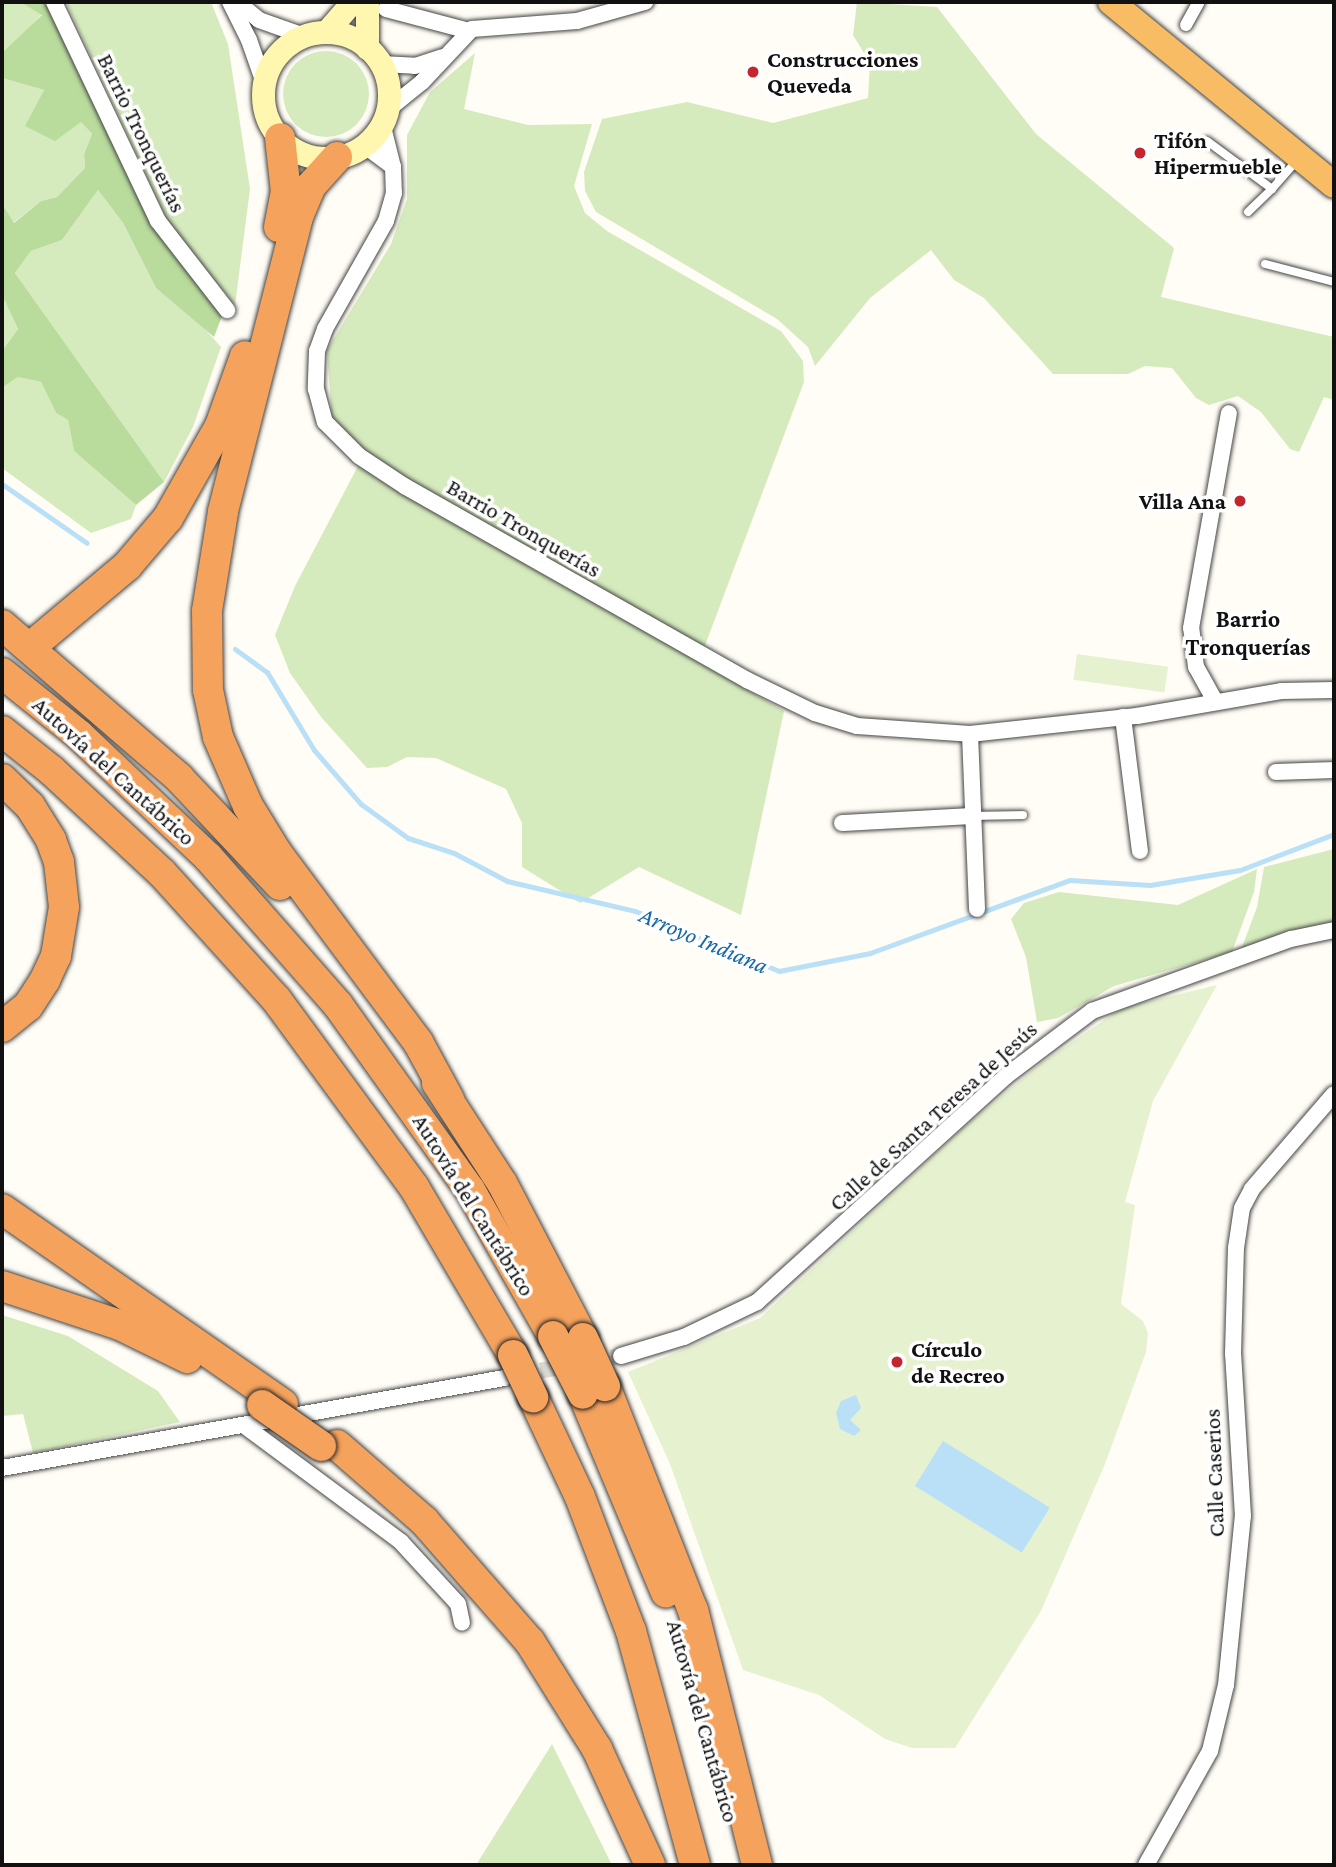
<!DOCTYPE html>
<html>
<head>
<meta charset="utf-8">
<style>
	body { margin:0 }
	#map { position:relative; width:1336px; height:1867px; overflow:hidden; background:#fffdf5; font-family:"Crimson Pro",serif }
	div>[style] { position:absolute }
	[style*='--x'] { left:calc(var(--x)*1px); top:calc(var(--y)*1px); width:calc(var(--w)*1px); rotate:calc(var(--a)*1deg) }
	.green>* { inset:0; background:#d5ebbd }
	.round { border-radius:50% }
	.forest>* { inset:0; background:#b9dc9c }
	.pitch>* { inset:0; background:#e6f2cf; transform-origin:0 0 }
	.water>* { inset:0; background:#b9e0f7; transform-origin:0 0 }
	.stream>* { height:5px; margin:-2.5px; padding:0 2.5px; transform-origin:2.5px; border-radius:2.5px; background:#b9e0f7 }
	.minor-tunnel>* { height:16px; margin-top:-8px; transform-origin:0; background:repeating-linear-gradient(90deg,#dbdad3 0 16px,transparent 0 24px) }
	.roads { filter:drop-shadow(0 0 2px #444) drop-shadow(0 0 2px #444) }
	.service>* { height:8px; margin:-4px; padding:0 4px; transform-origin:4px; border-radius:4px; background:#fff }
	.pedestrian>* { height:12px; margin:-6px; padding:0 6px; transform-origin:6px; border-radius:6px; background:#fff }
	.minor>* { height:16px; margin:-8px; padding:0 8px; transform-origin:8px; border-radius:8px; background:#fff }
	.secondary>* { height:23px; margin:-11.5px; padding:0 11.5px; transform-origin:11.5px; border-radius:11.5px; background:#fff6b0 }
	.secondary>.ring { margin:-11.5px; padding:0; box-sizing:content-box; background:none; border:23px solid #fff6b0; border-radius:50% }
	.trunk>* { height:26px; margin:-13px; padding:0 13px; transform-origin:13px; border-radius:13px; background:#f7bc64 }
	.motorway>* { height:30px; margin:-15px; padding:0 15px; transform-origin:15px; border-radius:15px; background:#f5a25d }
	.bridges { filter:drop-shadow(0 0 2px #222) drop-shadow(0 0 2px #222) }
	.motorway-bridge>* { height:30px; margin:-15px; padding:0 15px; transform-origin:15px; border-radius:15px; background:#f5a25d }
	.dots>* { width:19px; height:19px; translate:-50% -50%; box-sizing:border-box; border:4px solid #fff; border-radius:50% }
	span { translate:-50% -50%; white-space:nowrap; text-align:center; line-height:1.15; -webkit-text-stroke:7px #fff; paint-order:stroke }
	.poi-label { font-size:23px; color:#111; font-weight:700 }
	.left { translate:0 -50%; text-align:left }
	.right { translate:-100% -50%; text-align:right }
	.street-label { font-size:23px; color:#111 }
	.neighbourhood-label { font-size:24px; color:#111; font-weight:700 }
	.water-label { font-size:24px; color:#1768a6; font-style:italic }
	.frame { position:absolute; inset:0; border:4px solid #111; pointer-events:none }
</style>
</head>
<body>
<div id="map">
	<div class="green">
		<div style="clip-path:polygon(2px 2px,20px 2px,42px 14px,4px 54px)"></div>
		<div style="clip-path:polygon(66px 2px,211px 2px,228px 44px,250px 189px,235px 305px,168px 222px)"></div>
		<div style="clip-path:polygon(857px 2px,937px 7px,1036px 134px,1174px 248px,1161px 297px,1334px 337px,1334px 400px,1324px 397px,1299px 452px,1290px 449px,1261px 412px,1238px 396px,1209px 405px,1196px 398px,1172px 368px,1145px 366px,1128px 374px,1053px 374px,984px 298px,954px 280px,931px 250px,870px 298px,815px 366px,808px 347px,777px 319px,596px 212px,585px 191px,584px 172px,602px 119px,687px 102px,773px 123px,868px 98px,870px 63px,853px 35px)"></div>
		<div class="round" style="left:283px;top:51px;width:86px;height:86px"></div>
		<div style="clip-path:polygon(475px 53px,464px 109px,528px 125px,592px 124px,574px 186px,585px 213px,607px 231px,781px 331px,803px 361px,804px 382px,704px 648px,369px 456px,332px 421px,327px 350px,391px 244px,407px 199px,407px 135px,430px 92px)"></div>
		<div style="clip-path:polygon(2px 78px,44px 90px,26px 126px,81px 122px,92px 134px,84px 154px,85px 168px,57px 197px,41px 201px,13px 223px,2px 204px)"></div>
		<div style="clip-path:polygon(98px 190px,123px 223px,156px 288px,196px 319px,221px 347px,193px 427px,164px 482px,15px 273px,31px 251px,62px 240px)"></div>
		<div style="clip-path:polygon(2px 295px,18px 329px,2px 351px)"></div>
		<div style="clip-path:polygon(18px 377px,41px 382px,56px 413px,68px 420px,74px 451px,136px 505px,131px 519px,91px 533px,2px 468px,2px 388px)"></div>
		<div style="clip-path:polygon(358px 466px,784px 711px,741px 915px,639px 867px,580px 903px,522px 867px,522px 823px,506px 789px,436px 758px,407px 757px,387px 767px,367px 768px,321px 717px,290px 673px,275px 635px,295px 586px)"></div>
		<div style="clip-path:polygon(1334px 849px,1334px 925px,1241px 950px,1257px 907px,1264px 867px)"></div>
		<div style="clip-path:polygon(1257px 869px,1254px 892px,1232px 952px,1114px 986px,1058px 1018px,1037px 1022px,1026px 957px,1011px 919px,1024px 903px,1059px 892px,1178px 905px)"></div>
		<div style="clip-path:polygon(2px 1315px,68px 1336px,158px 1391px,180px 1422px,33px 1453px,23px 1414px,2px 1416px)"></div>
		<div style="clip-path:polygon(552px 1744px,612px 1865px,476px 1865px)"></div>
	</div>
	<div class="forest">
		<div style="clip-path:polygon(20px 2px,46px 2px,155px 226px,222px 316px,214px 337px,156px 288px,123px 223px,98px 190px,62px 240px,31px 251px,15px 273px,164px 482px,136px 505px,74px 451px,68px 420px,56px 413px,41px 382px,18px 377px,2px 388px,2px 351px,18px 329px,2px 295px,2px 204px,14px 223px,41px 201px,57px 197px,85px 168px,84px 154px,92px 134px,81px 122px,55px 141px,25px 126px,44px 90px,2px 78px,2px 53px,42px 15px)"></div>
	</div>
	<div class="pitch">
		<div style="left:1077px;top:654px;width:92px;height:26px;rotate:8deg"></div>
		<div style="clip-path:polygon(1217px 985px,1153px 1101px,1125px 1202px,1135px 1205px,1121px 1304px,1143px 1321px,1148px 1333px,1146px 1352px,1105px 1464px,1041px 1611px,955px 1748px,912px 1748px,885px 1739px,819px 1695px,743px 1670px,670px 1464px,628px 1372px,760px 1318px,963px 1128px,1040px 1064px,1122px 1008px)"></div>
	</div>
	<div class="water">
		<div style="clip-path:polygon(856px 1395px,861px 1408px,850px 1420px,861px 1430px,854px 1436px,840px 1429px,836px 1413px,841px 1401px)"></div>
		<div style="left:943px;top:1441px;width:126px;height:53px;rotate:32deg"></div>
	</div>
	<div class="stream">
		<div style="--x:2;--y:484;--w:103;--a:34.8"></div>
		<div style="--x:235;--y:649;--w:39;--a:36"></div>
		<div style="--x:267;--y:672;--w:91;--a:58.9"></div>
		<div style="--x:314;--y:750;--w:72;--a:49"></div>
		<div style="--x:361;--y:804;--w:58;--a:35.9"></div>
		<div style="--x:408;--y:838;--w:48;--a:18.1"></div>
		<div style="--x:454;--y:853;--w:60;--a:27.8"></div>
		<div style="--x:507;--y:881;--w:131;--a:13.2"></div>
		<div style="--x:635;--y:911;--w:156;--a:22.6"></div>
		<div style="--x:779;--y:971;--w:93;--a:-11.2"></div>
		<div style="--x:870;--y:953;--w:213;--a:-20.1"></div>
		<div style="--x:1070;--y:880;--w:80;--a:3.6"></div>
		<div style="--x:1150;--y:885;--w:91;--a:-9.5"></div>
		<div style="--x:1240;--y:870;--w:101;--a:-21"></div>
	</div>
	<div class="minor-tunnel">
		<div style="--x:517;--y:1375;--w:106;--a:-10.4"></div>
	</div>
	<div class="roads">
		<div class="service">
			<div style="--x:1207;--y:141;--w:81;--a:36.4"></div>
			<div style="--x:1272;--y:189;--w:40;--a:-49"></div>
			<div style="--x:1248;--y:212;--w:33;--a:-44"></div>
			<div style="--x:1265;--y:264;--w:71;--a:14.6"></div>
			<div style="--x:973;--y:816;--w:50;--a:-1.1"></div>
		</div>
		<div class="pedestrian">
			<div style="--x:1186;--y:25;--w:26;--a:-61"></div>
		</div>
		<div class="minor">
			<div style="--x:54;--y:2;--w:242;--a:64.6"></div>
			<div style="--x:158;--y:221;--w:113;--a:52.2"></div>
			<div style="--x:230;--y:2;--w:42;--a:63.4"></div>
			<div style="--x:249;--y:40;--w:46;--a:70.8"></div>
			<div style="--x:237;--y:2;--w:28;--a:39"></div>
			<div style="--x:259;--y:20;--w:48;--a:19.6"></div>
			<div style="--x:386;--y:9;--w:86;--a:14.8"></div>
			<div style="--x:381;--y:64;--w:34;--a:3"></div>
			<div style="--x:415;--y:66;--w:28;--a:-18"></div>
			<div style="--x:386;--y:111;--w:46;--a:-38.9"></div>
			<div style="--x:422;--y:82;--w:73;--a:-46.7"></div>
			<div style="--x:472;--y:29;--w:105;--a:-4.4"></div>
			<div style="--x:577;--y:21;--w:71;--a:-15.6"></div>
			<div style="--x:364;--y:145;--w:36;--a:37"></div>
			<div style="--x:393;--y:167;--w:45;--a:-104"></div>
			<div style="--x:393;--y:167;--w:26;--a:88"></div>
			<div style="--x:394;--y:193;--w:29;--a:106"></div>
			<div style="--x:386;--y:221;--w:124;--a:119.5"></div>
			<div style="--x:325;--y:329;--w:23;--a:110"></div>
			<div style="--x:317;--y:351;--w:38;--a:92"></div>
			<div style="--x:316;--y:389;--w:34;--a:75"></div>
			<div style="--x:325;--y:422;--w:48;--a:45"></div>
			<div style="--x:359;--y:456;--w:56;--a:33.4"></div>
			<div style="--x:406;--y:487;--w:392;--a:29.5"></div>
			<div style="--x:747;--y:680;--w:76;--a:25.9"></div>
			<div style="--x:815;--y:713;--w:44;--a:17.2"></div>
			<div style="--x:857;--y:726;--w:113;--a:4"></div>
			<div style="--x:970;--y:734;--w:168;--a:-6.2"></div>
			<div style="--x:1137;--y:716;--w:146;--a:-9.8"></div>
			<div style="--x:1281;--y:691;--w:53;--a:-1.1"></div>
			<div style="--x:1215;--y:701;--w:39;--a:-119"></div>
			<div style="--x:1196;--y:667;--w:39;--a:-97"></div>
			<div style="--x:1191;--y:628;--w:218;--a:-80"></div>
			<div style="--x:1123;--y:717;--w:135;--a:82.8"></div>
			<div style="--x:970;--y:734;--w:175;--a:87.7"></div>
			<div style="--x:1276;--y:772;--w:58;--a:-2"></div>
			<div style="--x:842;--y:823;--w:131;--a:-3.1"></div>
			<div style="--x:621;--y:1356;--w:66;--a:-16.8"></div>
			<div style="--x:684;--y:1337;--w:81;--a:-25.6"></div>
			<div style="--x:757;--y:1302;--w:336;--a:-42.2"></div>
			<div style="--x:1006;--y:1076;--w:108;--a:-37.1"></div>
			<div style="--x:1092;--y:1011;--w:212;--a:-19.9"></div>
			<div style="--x:1291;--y:939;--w:44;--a:-11.8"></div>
			<div style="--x:245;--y:1426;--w:194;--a:36.6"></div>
			<div style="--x:401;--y:1542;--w:84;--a:47.4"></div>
			<div style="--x:458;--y:1604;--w:19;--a:78"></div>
			<div style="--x:2;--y:1468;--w:510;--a:-10.16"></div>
			<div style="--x:1146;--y:1865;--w:131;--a:-60.7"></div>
			<div style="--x:1210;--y:1751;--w:68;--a:-76.4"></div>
			<div style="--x:1226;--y:1685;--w:170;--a:-84.3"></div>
			<div style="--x:1243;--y:1516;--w:162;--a:-93.5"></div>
			<div style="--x:1233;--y:1354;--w:106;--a:-88.4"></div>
			<div style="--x:1236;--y:1248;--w:40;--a:-81.5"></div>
			<div style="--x:1242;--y:1208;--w:21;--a:-62"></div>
			<div style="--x:1252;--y:1189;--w:125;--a:-49.2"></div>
		</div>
		<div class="secondary">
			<div style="--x:326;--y:32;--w:40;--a:-49"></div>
			<div class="ring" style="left:263px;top:32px;width:103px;height:103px"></div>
			<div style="--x:367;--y:48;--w:46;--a:-90"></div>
		</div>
		<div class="trunk">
			<div style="--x:1111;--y:2;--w:288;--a:39.4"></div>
		</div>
		<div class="motorway">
			<div style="--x:337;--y:157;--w:39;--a:132"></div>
			<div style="--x:311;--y:186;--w:34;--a:113"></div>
			<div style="--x:298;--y:217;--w:304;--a:104.3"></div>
			<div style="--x:223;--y:512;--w:100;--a:99.2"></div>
			<div style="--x:207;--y:611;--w:79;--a:89.3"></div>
			<div style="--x:208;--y:690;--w:48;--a:78"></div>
			<div style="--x:218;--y:737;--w:75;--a:66.5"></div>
			<div style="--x:248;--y:806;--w:55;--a:58.3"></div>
			<div style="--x:277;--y:853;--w:236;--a:53.3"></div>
			<div style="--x:418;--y:1042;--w:65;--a:61.5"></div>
			<div style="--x:279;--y:227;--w:36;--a:-79"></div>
			<div style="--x:286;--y:192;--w:54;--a:-96.3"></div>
			<div style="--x:2;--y:625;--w:234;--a:40.8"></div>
			<div style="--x:179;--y:778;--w:147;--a:46.7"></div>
			<div style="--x:40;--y:639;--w:114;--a:-40"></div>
			<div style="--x:127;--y:566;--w:63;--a:-49.5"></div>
			<div style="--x:168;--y:518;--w:106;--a:-60.5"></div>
			<div style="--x:220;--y:426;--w:74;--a:-70.3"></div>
			<div style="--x:2;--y:673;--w:99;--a:38.8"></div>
			<div style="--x:79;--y:735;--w:178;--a:43.4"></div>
			<div style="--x:208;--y:857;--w:197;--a:48.7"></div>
			<div style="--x:338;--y:1005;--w:227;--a:54.5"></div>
			<div style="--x:470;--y:1190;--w:168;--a:60.4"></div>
			<div style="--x:2;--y:731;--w:63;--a:38.5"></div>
			<div style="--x:51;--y:770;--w:151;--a:42.9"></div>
			<div style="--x:162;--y:873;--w:170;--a:47.9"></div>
			<div style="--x:276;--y:999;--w:233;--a:53.7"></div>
			<div style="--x:414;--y:1187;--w:195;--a:59.5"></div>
			<div style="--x:2;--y:779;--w:39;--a:44"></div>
			<div style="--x:30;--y:806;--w:40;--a:58"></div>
			<div style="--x:51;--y:840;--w:23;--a:70"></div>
			<div style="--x:59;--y:862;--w:45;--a:83.7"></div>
			<div style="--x:64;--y:907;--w:50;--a:99.3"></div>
			<div style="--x:56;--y:956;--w:26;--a:115"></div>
			<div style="--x:45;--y:980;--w:31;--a:123"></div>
			<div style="--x:28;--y:1006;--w:33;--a:141"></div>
			<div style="--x:437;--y:1083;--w:119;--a:57"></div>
			<div style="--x:502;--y:1183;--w:175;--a:62.4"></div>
			<div style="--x:2;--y:1209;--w:342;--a:34.8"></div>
			<div style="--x:2;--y:1286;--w:124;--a:18.3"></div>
			<div style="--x:120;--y:1325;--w:75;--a:26.2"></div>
			<div style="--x:605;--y:1386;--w:241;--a:68.6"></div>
			<div style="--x:693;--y:1610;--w:263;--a:75.9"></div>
			<div style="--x:583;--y:1394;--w:215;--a:67.3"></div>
			<div style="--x:533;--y:1397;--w:110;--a:64.8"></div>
			<div style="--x:580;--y:1497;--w:143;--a:69.2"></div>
			<div style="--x:631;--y:1631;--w:243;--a:74.7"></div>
			<div style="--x:337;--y:1445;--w:116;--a:41.1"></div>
			<div style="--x:424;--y:1521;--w:161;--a:48.8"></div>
			<div style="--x:530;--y:1642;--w:126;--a:57.9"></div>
			<div style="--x:597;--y:1749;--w:128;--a:65.4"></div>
		</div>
	</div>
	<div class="bridges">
		<div class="motorway-bridge">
			<div style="--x:553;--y:1336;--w:65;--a:62.7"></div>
			<div style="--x:583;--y:1338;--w:53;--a:65.4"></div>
			<div style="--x:513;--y:1355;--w:47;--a:64.5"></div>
			<div style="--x:262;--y:1405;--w:72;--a:34.8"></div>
		</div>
	</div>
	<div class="dots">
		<div style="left:753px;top:72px;background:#c4262e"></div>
		<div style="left:1140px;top:153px;background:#c4262e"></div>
		<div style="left:1240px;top:501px;background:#c4262e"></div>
		<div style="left:897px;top:1362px;background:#c4262e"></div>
	</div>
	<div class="poi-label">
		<span class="left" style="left:767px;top:72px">Construcciones<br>Queveda</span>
		<span class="left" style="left:1154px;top:153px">Tifón<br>Hipermueble</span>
		<span class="right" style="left:1226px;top:501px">Villa Ana</span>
		<span class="left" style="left:911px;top:1362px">Círculo<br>de Recreo</span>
	</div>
	<div class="street-label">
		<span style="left:142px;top:133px;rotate:64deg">Barrio Tronquerías</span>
		<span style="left:524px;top:528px;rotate:30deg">Barrio Tronquerías</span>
		<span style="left:114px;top:771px;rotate:42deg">Autovía del Cantábrico</span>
		<span style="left:933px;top:1116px;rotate:-42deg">Calle de Santa Teresa de Jesús</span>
		<span style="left:474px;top:1205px;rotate:58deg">Autovía del Cantábrico</span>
		<span style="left:1214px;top:1473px;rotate:-92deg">Calle Caserios</span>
		<span style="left:703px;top:1721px;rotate:74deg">Autovía del Cantábrico</span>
	</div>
	<div class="neighbourhood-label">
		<span style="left:1248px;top:633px">Barrio<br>Tronquerías</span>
	</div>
	<div class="water-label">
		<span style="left:704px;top:940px;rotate:23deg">Arroyo Indiana</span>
	</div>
	<div class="frame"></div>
</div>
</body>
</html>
